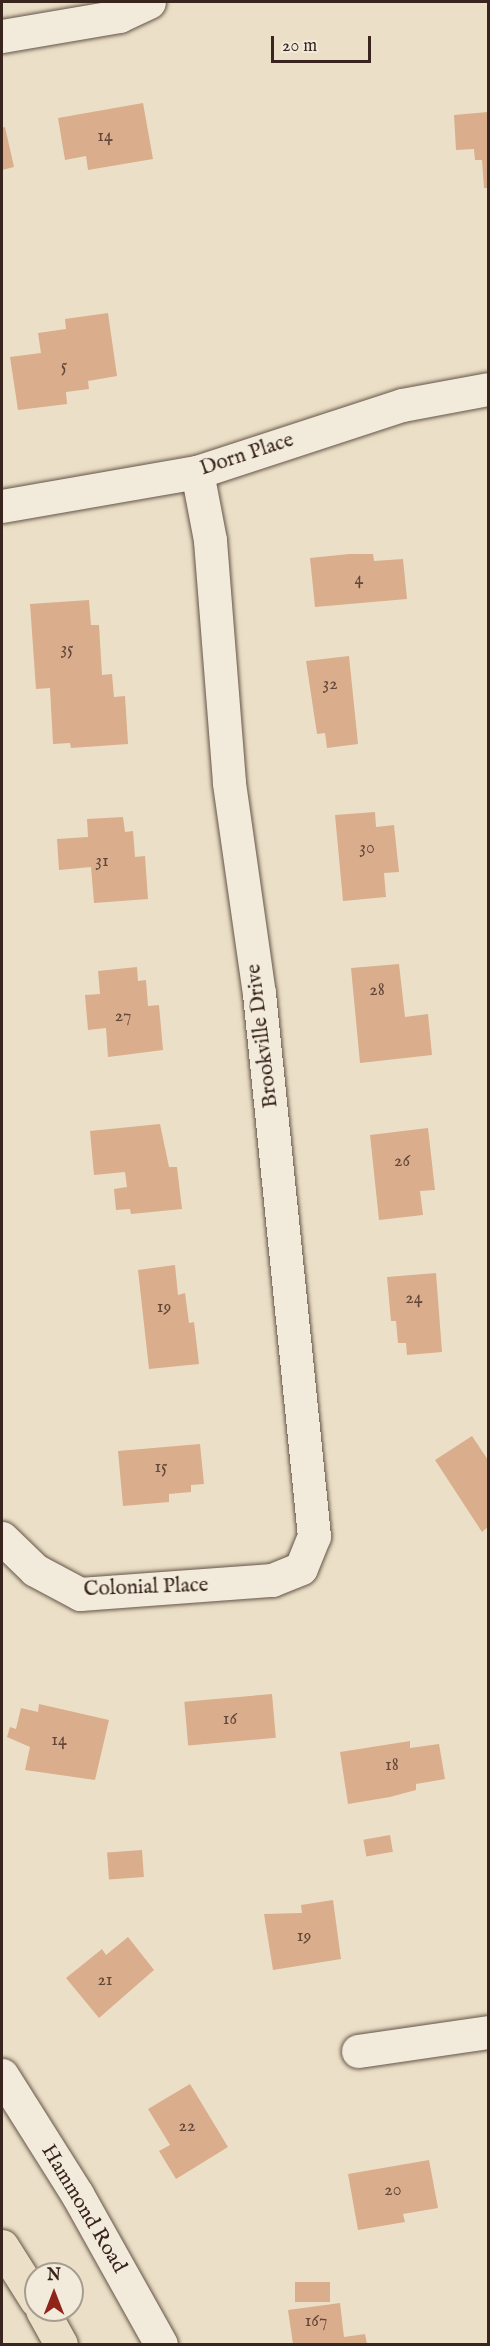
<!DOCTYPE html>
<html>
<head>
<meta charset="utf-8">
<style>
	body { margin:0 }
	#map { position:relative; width:490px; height:2346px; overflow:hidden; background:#ebe0c7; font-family:"IM FELL English",serif }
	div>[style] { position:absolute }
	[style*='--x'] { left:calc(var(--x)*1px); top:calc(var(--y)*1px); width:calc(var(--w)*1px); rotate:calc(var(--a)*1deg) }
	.building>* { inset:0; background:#daad8c; transform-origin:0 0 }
	.roads { filter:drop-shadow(0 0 2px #665448) drop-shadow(0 0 2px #665448) }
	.minor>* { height:33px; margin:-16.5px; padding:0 16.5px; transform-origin:16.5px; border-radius:16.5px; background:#f2ebdb }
	.trunk>* { height:33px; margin:-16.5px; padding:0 16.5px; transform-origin:16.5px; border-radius:16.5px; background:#ebe0c7 }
	span { translate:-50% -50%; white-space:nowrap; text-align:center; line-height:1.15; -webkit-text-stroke:4.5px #f2ebdb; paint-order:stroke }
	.number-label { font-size:18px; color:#62473a }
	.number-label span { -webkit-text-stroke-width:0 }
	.street-label { font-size:21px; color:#3a251e }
	.frame { position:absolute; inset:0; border:3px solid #3a251e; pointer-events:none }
	.north { position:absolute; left:24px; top:2262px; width:60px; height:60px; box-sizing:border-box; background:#f2ebdb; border:2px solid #a89c8f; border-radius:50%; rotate:0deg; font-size:16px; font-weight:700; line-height:24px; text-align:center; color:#3a251e }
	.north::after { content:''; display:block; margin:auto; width:21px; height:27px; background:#8f2418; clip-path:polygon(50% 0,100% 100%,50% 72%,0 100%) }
	.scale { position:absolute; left:271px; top:36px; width:100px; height:27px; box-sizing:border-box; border:3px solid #3a251e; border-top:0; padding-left:8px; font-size:18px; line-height:21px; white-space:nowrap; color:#3a251e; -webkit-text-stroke:4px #f2ebdb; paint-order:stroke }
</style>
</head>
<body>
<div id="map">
	<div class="building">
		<div style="clip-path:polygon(143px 103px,153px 159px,88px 170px,86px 156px,65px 160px,58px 118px)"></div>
		<div style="clip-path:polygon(488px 112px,488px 188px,484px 188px,482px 160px,475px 160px,474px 149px,456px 150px,454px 115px)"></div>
		<div style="clip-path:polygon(5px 127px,14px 167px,2px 170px,2px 128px)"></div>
		<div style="clip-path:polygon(108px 313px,117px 376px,88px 381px,89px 389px,66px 392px,67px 404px,18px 410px,10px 357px,41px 353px,38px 333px,66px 329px,65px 319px)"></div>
		<div style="clip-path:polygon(349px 554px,373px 554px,374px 561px,403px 559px,407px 599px,315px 607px,310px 558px)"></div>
		<div style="clip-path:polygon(89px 600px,91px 625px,99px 625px,102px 675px,112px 674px,114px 697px,125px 696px,128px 744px,71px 748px,70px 743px,53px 744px,50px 688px,36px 689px,30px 604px)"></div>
		<div style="clip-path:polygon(349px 656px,358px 744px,327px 748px,325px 733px,317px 734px,306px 661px)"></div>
		<div style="clip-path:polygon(375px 812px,376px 827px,394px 825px,399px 872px,384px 873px,386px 897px,343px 901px,335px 815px)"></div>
		<div style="clip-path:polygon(123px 817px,125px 832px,133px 831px,135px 857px,145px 856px,148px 899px,94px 903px,91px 867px,59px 870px,57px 839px,88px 837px,87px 819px)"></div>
		<div style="clip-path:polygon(399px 964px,405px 1017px,428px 1014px,432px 1055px,360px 1063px,351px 968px)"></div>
		<div style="clip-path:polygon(137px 967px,138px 981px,146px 980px,148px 1006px,159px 1005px,163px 1050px,108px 1057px,106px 1028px,88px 1030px,85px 995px,100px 994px,98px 971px)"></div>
		<div style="clip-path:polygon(160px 1124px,169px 1167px,177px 1167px,182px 1209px,131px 1214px,130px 1209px,116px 1210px,114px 1189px,127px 1187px,125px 1172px,94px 1175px,90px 1131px)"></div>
		<div style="clip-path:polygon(428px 1128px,435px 1190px,420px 1191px,423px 1215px,379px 1220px,370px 1135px)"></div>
		<div style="clip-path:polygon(175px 1265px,178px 1295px,185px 1293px,189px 1323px,194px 1322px,199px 1364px,149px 1369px,138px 1270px)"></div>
		<div style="clip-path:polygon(436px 1273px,442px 1352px,407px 1355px,406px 1343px,398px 1343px,396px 1321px,391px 1321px,387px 1277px)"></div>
		<div style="clip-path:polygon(472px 1436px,488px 1460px,488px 1527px,482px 1532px,435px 1460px)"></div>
		<div style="clip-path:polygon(200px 1444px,204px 1484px,191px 1485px,191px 1492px,169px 1494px,169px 1502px,123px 1506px,118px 1451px)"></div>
		<div style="left:272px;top:1694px;width:44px;height:88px;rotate:85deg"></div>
		<div style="clip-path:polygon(39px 1704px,109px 1720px,95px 1780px,25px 1770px,30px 1747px,7px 1737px,10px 1727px,16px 1729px,21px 1708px,38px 1712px)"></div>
		<div style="clip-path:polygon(410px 1741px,410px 1748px,439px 1744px,445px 1779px,416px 1784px,416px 1790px,390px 1797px,348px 1804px,340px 1752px)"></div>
		<div style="left:390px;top:1835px;width:17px;height:27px;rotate:80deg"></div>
		<div style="left:142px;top:1850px;width:27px;height:35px;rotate:86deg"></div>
		<div style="clip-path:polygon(333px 1900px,341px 1959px,273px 1970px,264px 1914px,302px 1913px,301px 1905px)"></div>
		<div style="clip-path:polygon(128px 1937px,154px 1970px,99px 2018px,66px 1978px,102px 1949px,106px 1955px)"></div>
		<div style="clip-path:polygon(190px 2084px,228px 2147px,176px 2179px,159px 2151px,170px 2145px,148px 2109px)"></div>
		<div style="clip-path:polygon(429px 2160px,438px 2208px,403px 2214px,405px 2222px,358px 2230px,348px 2174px)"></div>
		<div style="left:295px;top:2282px;width:35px;height:20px"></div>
		<div style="clip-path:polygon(340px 2303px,344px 2337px,365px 2334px,367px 2344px,293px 2344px,288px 2310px)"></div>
	</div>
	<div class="roads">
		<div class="minor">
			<div style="--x:2;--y:36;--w:119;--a:-9.7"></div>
			<div style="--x:119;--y:16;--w:33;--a:-25"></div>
			<div style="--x:2;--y:506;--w:198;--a:-9.9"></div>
			<div style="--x:197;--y:472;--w:216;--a:-18.1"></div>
			<div style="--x:402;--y:405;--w:87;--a:-10.5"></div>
			<div style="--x:2;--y:1538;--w:46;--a:44.1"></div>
			<div style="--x:35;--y:1570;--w:51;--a:28.1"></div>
			<div style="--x:80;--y:1594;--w:193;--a:-4.2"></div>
			<div style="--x:272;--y:1580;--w:31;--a:-22"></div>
			<div style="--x:301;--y:1568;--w:35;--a:-68"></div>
			<div style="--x:314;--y:1536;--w:545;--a:-95.79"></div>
			<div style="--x:259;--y:994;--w:214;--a:-98.1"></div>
			<div style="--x:229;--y:782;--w:243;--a:-94.5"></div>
			<div style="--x:210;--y:540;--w:69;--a:-100.8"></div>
			<div style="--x:358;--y:2051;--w:131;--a:-8.3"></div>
			<div style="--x:2;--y:2075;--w:141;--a:57.8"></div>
			<div style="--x:77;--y:2194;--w:172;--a:60.8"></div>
		</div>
		<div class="trunk">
			<div style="--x:2;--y:2246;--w:64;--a:57.8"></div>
			<div style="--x:42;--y:2310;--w:39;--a:61"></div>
		</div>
	</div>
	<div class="number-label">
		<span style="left:105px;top:137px">14</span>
		<span style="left:64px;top:367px">5</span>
		<span style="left:359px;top:580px">4</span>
		<span style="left:67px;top:650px">35</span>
		<span style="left:330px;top:685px">32</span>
		<span style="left:367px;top:849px">30</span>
		<span style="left:102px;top:862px">31</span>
		<span style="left:377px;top:991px">28</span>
		<span style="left:123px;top:1017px">27</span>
		<span style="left:402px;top:1162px">26</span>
		<span style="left:414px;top:1299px">24</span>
		<span style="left:164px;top:1308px">19</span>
		<span style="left:161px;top:1468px">15</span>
		<span style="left:230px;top:1720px">16</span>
		<span style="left:59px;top:1741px">14</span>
		<span style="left:392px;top:1766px">18</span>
		<span style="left:304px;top:1937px">19</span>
		<span style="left:105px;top:1981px">21</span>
		<span style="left:187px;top:2127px">22</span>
		<span style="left:393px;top:2191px">20</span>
		<span style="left:316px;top:2322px">167</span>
	</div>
	<div class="street-label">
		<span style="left:247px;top:455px;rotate:-18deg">Dorn Place</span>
		<span style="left:263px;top:1036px;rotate:-97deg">Brookville Drive</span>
		<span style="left:146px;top:1588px;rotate:-2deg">Colonial Place</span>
		<span style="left:83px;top:2209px;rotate:59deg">Hammond Road</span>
	</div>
	<div class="frame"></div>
	<div class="north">N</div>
	<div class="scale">20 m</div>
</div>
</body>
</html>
